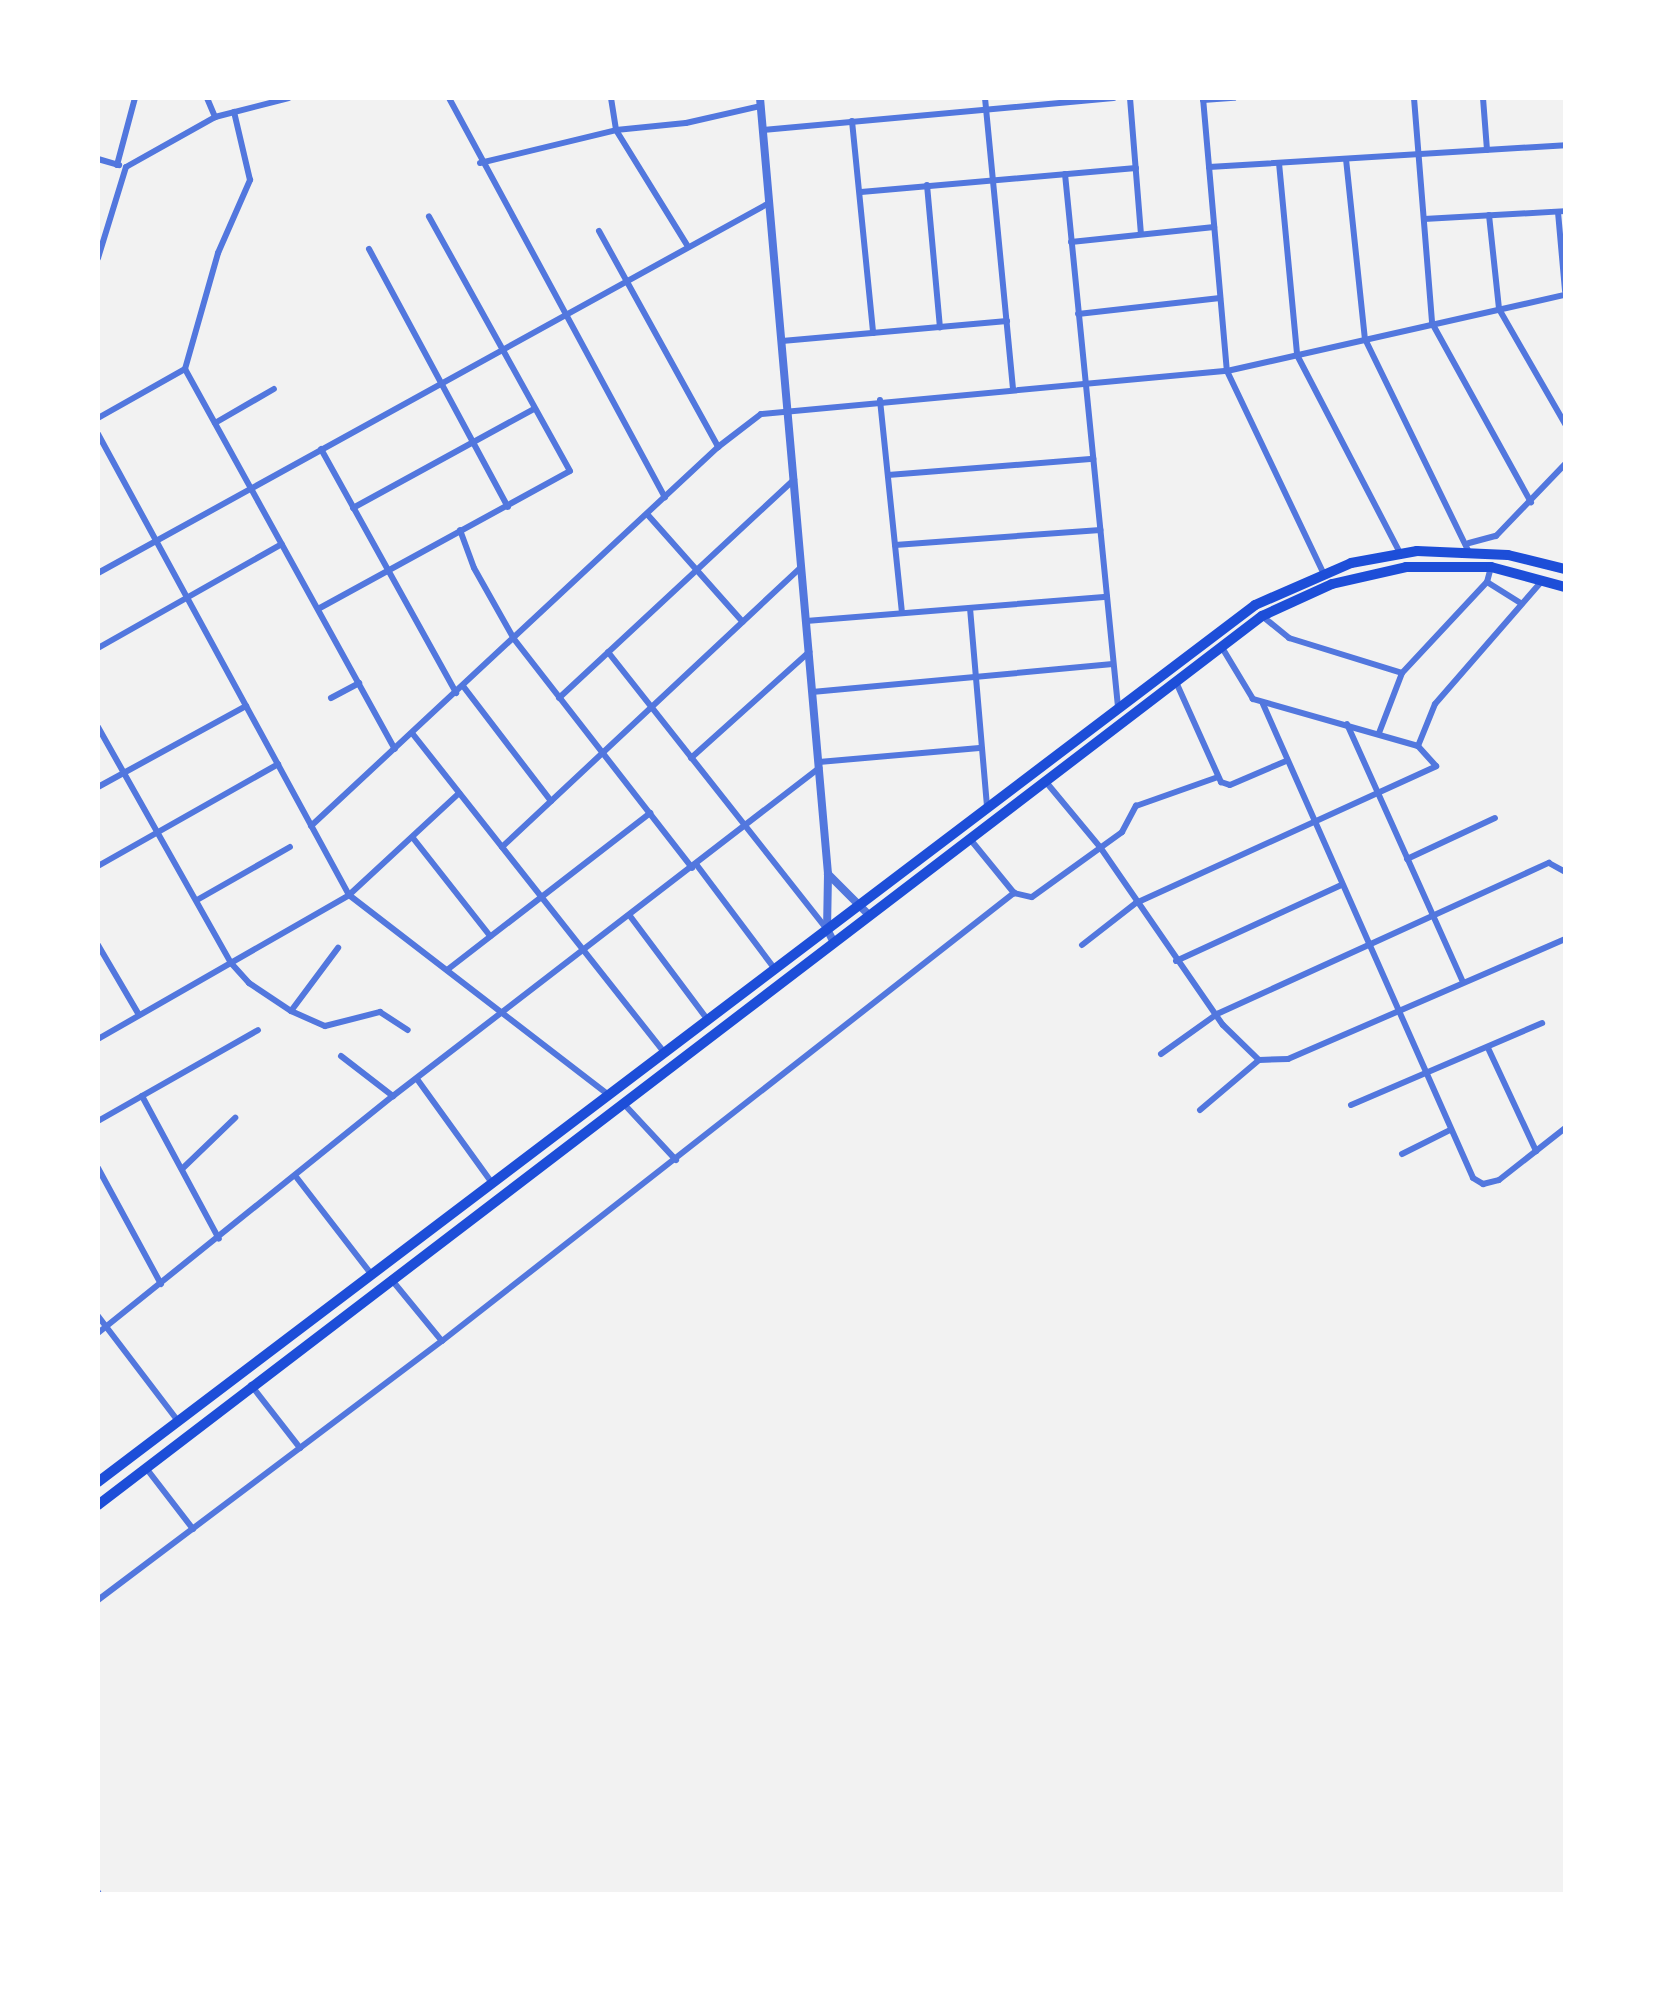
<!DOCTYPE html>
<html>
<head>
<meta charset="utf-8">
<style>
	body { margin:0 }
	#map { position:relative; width:1663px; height:1992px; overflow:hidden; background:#f2f2f2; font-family:Manrope,sans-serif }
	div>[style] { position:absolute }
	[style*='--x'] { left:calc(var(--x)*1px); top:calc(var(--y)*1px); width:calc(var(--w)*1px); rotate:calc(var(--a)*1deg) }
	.minor>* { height:6px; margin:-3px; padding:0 3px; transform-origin:3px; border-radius:3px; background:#5277de }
	.tertiary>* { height:8px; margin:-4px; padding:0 4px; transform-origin:4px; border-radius:4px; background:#5277de }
	.primary>* { height:10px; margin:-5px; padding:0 5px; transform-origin:5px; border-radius:5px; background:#1d4ed8 }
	span { translate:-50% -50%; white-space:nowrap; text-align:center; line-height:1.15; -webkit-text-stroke:6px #fff; paint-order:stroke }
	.frame { position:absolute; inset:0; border:100px solid #fff; pointer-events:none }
</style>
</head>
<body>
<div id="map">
	<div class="minor">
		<div style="--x:207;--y:98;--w:21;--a:67"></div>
		<div style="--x:449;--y:98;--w:454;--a:61.6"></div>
		<div style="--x:611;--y:98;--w:32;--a:81"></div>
		<div style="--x:616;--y:130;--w:135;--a:58.3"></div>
		<div style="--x:985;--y:98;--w:292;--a:84.5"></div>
		<div style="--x:1130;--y:98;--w:136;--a:85.4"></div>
		<div style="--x:1203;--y:98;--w:274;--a:85"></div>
		<div style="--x:1227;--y:371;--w:223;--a:64.5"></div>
		<div style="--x:1414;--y:98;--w:226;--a:85.4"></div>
		<div style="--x:1432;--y:323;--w:205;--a:61.1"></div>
		<div style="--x:1483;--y:98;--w:52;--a:85.6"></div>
		<div style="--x:1203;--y:100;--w:31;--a:-4"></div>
		<div style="--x:852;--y:121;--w:213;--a:84.3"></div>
		<div style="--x:763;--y:130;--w:352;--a:-5.2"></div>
		<div style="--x:98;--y:159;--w:22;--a:16"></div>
		<div style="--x:1346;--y:159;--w:181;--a:84"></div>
		<div style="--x:1365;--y:339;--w:235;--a:64"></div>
		<div style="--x:480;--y:163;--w:140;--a:-13.6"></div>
		<div style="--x:616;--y:130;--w:70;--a:-5.7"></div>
		<div style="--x:686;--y:123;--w:77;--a:-12.8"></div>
		<div style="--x:1279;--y:163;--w:193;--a:84.6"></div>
		<div style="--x:1297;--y:355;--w:223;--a:62.5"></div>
		<div style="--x:117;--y:165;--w:69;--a:-75"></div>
		<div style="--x:1209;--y:167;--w:357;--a:-3.5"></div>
		<div style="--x:1065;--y:174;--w:536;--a:84.32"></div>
		<div style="--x:927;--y:185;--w:143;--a:84.8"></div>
		<div style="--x:861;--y:192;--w:276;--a:-5"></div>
		<div style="--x:1558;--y:212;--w:79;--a:84.9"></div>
		<div style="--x:1489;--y:215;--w:95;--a:83.9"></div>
		<div style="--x:1499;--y:309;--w:133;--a:60.1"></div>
		<div style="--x:1424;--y:219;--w:141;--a:-3.2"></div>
		<div style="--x:599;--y:231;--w:247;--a:61.1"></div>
		<div style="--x:1071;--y:242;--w:144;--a:-6"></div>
		<div style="--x:369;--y:249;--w:293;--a:61.7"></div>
		<div style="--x:98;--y:258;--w:95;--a:-72.9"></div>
		<div style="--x:126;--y:167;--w:102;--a:-29.3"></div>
		<div style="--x:215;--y:117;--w:76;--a:-14.4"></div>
		<div style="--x:1078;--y:314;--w:143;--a:-6.4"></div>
		<div style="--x:782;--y:341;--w:226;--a:-5.1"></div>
		<div style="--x:185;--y:369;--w:434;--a:61.1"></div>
		<div style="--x:880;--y:400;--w:214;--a:84.1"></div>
		<div style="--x:98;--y:418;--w:100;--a:-29.4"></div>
		<div style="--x:185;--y:369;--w:121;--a:-74.1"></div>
		<div style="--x:218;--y:253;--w:80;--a:-66.3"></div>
		<div style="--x:250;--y:180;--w:70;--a:-103.2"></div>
		<div style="--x:215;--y:423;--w:68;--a:-30"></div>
		<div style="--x:98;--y:434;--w:525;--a:61.43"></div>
		<div style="--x:349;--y:895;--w:326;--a:37.6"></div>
		<div style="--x:321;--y:449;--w:279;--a:61"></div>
		<div style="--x:888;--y:475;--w:206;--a:-4.5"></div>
		<div style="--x:353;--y:508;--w:206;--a:-28.7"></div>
		<div style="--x:647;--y:514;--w:144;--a:48.4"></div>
		<div style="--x:460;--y:530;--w:40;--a:69.8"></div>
		<div style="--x:474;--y:568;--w:81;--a:60.6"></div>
		<div style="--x:514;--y:639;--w:290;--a:52.1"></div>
		<div style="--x:1469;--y:543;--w:28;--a:-15"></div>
		<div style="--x:1496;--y:536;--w:100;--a:-46.2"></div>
		<div style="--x:895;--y:545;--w:206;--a:-4.2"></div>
		<div style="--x:98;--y:573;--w:766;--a:-28.87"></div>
		<div style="--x:1487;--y:582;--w:40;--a:32"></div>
		<div style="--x:970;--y:608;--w:201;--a:85.1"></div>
		<div style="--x:318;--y:609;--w:287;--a:-28.7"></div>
		<div style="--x:570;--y:471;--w:291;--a:-119"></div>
		<div style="--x:1262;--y:616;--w:35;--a:39"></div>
		<div style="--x:1289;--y:638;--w:118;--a:17.2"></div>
		<div style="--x:806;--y:621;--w:302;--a:-4.6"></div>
		<div style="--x:98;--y:648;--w:211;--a:-29.5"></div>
		<div style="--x:608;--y:652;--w:353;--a:51.7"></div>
		<div style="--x:1176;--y:682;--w:110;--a:65.8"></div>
		<div style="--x:1221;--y:782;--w:9;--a:18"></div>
		<div style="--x:1230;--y:785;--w:61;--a:-23.2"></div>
		<div style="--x:463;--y:686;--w:145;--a:52.6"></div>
		<div style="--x:812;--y:692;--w:302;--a:-5.3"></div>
		<div style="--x:331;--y:698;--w:32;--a:-28"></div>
		<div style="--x:559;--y:698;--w:321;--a:-42.9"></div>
		<div style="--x:1263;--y:704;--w:518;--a:66.1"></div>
		<div style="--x:1473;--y:1178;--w:12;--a:31"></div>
		<div style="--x:1483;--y:1184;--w:16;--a:-14"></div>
		<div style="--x:1499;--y:1180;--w:84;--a:-38.2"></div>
		<div style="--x:1347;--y:724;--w:283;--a:65.8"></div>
		<div style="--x:98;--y:727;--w:271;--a:60.6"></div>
		<div style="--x:231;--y:963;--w:27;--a:48"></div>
		<div style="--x:249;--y:983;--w:50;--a:33.7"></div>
		<div style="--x:291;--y:1011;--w:79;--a:-53.3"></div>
		<div style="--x:412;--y:733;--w:407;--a:51.7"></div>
		<div style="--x:1379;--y:733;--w:64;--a:-69"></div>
		<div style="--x:1402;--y:673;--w:125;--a:-47"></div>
		<div style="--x:1487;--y:582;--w:16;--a:-75"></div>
		<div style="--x:1418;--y:746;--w:45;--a:-68"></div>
		<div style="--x:1435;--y:704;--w:163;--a:-49"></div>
		<div style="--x:691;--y:758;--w:159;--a:-41.9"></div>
		<div style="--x:819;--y:762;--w:161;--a:-5"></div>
		<div style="--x:1046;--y:782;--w:85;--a:50.3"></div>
		<div style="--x:1100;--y:847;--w:216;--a:55.4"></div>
		<div style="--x:1223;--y:1025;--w:50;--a:44.2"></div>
		<div style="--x:1259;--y:1060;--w:29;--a:-2"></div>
		<div style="--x:1288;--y:1059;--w:302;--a:-23.4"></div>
		<div style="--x:98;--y:787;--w:169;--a:-28.7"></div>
		<div style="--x:311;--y:826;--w:556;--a:-42.96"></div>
		<div style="--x:718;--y:447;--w:54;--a:-37.5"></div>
		<div style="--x:761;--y:414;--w:468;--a:-5.3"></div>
		<div style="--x:1227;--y:371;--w:346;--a:-12.7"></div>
		<div style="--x:413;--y:838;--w:125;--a:51.8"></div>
		<div style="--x:970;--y:839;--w:70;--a:50.8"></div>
		<div style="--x:1014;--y:893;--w:18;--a:13"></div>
		<div style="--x:1032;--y:897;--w:111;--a:-35.8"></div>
		<div style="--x:1122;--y:832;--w:30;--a:-62"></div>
		<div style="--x:1136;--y:806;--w:87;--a:-19.5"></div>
		<div style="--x:502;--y:847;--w:410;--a:-43.1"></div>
		<div style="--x:1407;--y:859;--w:97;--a:-25"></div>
		<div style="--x:696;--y:864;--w:130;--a:53.1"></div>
		<div style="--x:98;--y:866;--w:207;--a:-29.5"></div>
		<div style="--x:197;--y:900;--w:107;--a:-29.7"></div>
		<div style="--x:630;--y:916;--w:129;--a:53.2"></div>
		<div style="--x:98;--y:945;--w:81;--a:59.6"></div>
		<div style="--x:1082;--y:945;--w:68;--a:-37.9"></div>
		<div style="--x:1136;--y:903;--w:330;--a:-24.5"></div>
		<div style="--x:1436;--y:766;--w:27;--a:-132"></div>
		<div style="--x:1418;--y:746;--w:172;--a:-164.1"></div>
		<div style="--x:1253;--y:699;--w:62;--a:-121.1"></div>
		<div style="--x:1176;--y:961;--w:182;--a:-24.7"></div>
		<div style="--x:447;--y:970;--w:257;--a:-37.7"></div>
		<div style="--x:291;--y:1011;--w:37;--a:24"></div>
		<div style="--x:325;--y:1026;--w:57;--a:-14.3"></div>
		<div style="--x:380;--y:1012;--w:33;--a:33"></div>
		<div style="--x:98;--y:1039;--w:289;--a:-29.8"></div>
		<div style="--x:349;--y:895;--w:150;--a:-42.8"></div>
		<div style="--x:1488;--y:1048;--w:114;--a:65"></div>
		<div style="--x:1161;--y:1054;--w:69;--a:-35.5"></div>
		<div style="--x:1217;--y:1014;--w:365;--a:-24.5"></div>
		<div style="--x:1549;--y:863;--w:18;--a:29"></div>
		<div style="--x:341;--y:1056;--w:66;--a:37.6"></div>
		<div style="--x:417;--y:1079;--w:128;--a:54.2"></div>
		<div style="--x:142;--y:1096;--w:162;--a:61.7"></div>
		<div style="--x:623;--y:1103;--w:78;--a:47.1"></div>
		<div style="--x:1351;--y:1105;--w:208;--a:-23.2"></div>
		<div style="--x:1200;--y:1110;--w:77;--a:-40.3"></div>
		<div style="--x:98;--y:1121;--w:184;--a:-29.6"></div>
		<div style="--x:1402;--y:1154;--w:54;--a:-26.6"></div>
		<div style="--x:98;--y:1168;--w:132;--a:61.5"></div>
		<div style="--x:182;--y:1169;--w:74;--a:-43.9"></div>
		<div style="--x:297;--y:1178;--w:123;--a:52.3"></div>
		<div style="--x:391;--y:1279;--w:80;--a:50.6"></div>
		<div style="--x:98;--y:1316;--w:132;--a:52.7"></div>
		<div style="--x:98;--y:1333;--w:378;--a:-38.8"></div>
		<div style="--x:393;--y:1096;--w:538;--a:-37.59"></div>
		<div style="--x:251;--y:1385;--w:80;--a:52.1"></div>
		<div style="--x:146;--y:1468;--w:77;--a:52.4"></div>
		<div style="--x:98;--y:1600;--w:431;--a:-37"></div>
		<div style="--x:442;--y:1341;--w:727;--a:-38.07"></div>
		<div style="--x:98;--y:1892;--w:2;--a:63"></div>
	</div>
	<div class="tertiary">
		<div style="--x:760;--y:98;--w:779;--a:84.99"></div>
		<div style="--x:828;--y:874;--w:55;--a:91"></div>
		<div style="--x:827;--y:929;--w:16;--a:63"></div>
		<div style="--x:828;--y:874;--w:59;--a:45"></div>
	</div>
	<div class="primary">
		<div style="--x:98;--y:1482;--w:1452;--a:-37.16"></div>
		<div style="--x:1255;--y:605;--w:105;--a:-23.6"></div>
		<div style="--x:1351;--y:563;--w:67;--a:-10.3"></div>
		<div style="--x:1417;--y:551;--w:91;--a:2.5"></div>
		<div style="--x:1508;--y:555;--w:59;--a:13.8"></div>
		<div style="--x:98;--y:1505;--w:1465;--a:-37.37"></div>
		<div style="--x:1262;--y:616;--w:77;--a:-24.6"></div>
		<div style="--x:1332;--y:584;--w:76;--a:-12.9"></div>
		<div style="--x:1406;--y:567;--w:85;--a:0"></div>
		<div style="--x:1491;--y:567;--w:77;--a:15.1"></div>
	</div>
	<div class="frame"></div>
</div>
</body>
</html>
